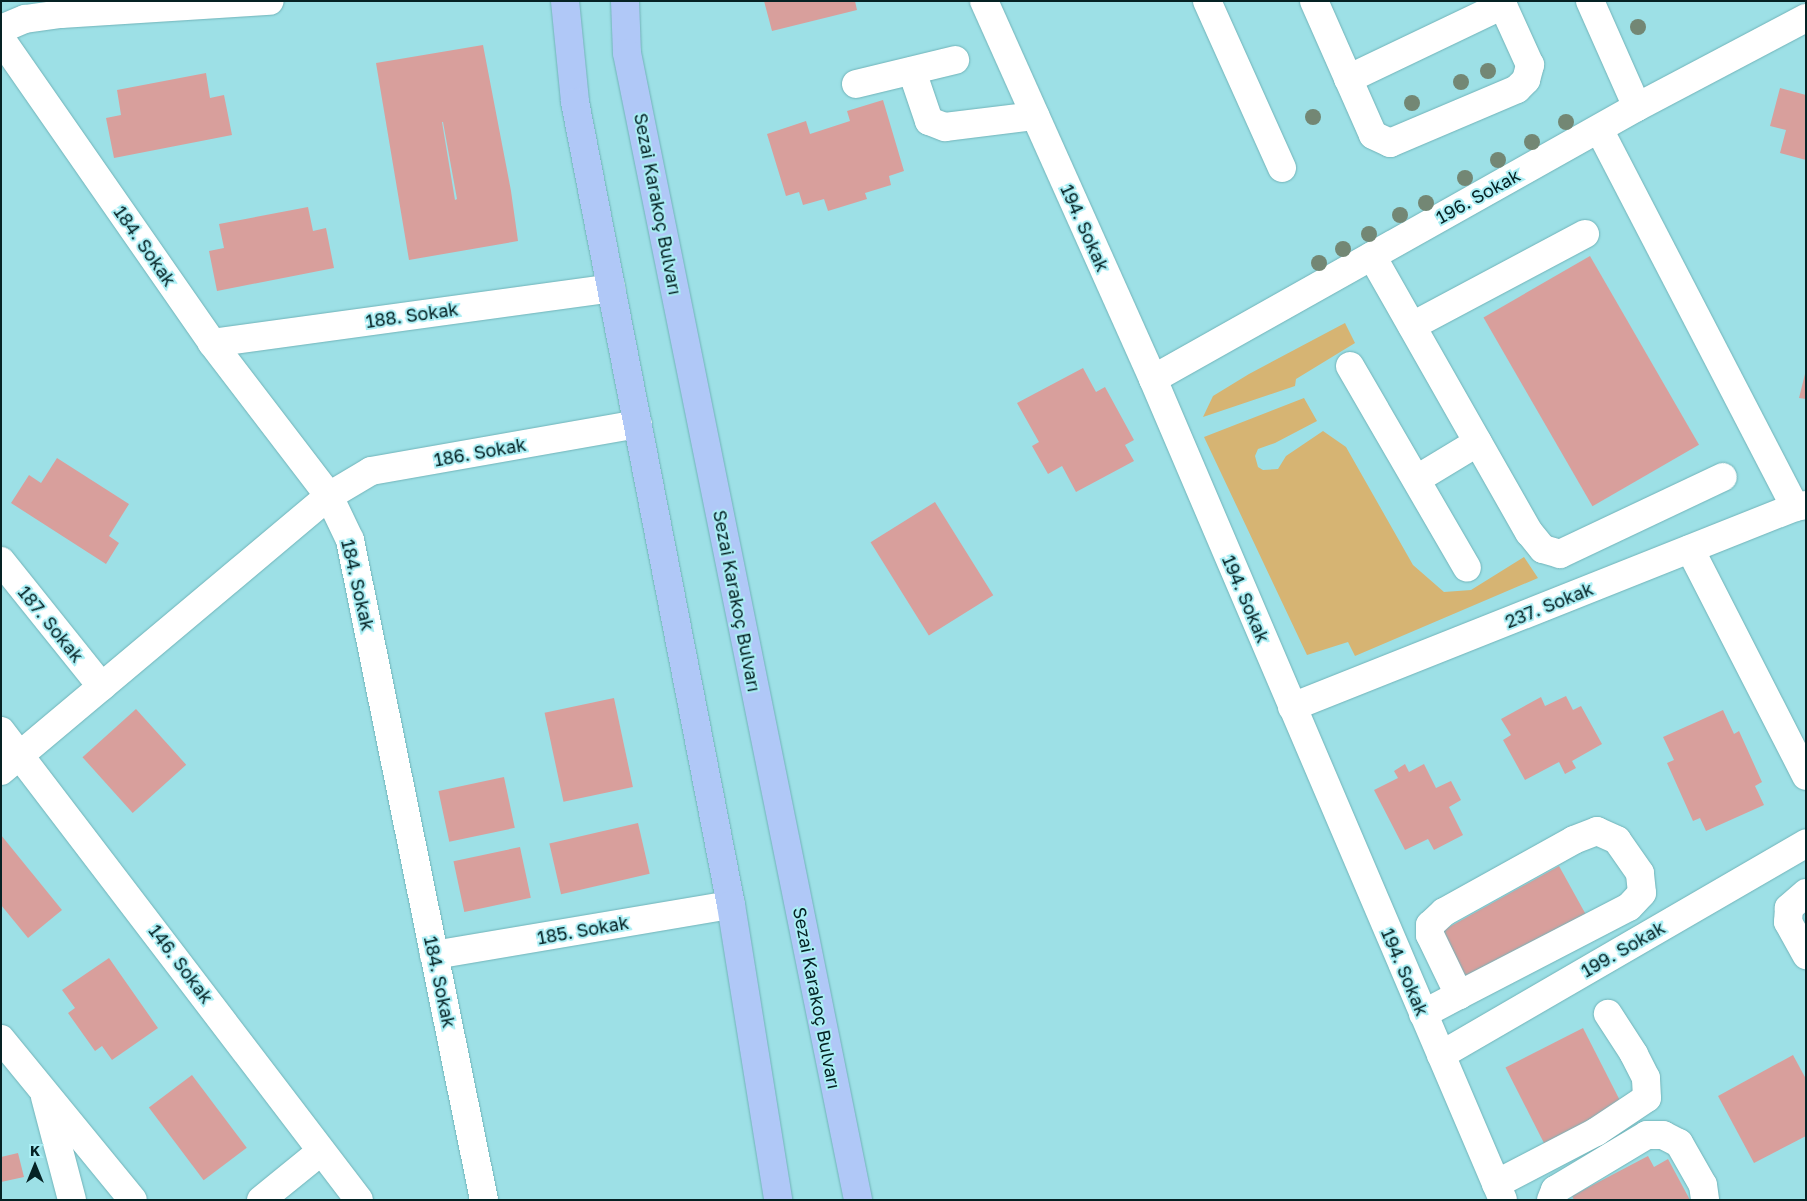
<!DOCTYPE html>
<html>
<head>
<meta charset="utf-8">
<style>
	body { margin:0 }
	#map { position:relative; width:1807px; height:1201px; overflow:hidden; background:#9de0e6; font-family:"Golos Text",sans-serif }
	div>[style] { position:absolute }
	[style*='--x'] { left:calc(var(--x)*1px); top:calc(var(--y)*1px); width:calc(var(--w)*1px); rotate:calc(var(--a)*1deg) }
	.green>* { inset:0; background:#d6b473 }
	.building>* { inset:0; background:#d89f9c; transform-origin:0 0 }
	.roads { filter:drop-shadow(0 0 1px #71b3b9) drop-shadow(0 0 1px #71b3b9) }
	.minor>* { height:28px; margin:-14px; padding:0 14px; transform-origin:14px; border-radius:14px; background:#fff }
	.major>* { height:28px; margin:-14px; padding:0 14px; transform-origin:14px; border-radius:14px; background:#b0c8f7 }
	.trees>* { width:16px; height:16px; margin:-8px; border-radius:50%; background:#738774 }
	span { translate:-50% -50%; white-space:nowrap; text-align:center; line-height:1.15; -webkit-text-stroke:4px #aaeef4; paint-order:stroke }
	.street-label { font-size:18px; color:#052224 }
	.frame { position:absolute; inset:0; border:2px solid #052224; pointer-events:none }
	.north { position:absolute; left:10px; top:1141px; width:50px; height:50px; -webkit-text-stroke:4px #aaeef4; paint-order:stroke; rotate:0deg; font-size:14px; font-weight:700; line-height:20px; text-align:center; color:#052224 }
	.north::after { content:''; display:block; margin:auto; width:18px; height:22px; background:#052224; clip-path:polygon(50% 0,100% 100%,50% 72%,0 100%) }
</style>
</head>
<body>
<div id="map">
	<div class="green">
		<div style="clip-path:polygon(1345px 323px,1355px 343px,1296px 379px,1295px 386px,1203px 417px,1213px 396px,1249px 374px)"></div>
		<div style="clip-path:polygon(1304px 398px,1317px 421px,1275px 443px,1258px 449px,1255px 456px,1258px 467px,1263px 470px,1278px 469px,1286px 456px,1323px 431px,1346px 447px,1413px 565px,1444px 592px,1471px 590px,1524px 557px,1538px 578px,1355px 656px,1348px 642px,1307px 655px,1204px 437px)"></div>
	</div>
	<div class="building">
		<div style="clip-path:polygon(764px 1px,855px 1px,857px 10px,772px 31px)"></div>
		<div style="clip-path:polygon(evenodd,483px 45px,511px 191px,518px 241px,409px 260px,376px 63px,483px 45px,442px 122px,443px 122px,457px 199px,455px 200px,442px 122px)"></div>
		<div style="clip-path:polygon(206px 73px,210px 98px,224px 95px,232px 135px,114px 158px,106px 118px,121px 115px,117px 90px)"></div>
		<div style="clip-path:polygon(1780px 88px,1806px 95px,1806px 160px,1780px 153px,1786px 130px,1770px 126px)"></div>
		<div style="clip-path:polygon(883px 100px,904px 171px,889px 176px,891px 185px,865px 193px,867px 199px,828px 211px,824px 199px,803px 205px,799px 192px,786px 196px,767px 134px,806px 121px,810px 134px,850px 121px,847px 111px)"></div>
		<div style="clip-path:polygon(308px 207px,313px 231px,326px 228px,334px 268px,217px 291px,209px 251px,224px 248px,219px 224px)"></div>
		<div style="left:1590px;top:256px;width:218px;height:123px;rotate:60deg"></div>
		<div style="clip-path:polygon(1083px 368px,1096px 392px,1105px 387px,1134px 440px,1125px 445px,1134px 461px,1076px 492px,1062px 466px,1048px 474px,1032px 446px,1039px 442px,1017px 403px)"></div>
		<div style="clip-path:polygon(1805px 374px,1806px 374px,1806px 399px,1799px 398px)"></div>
		<div style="clip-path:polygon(57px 458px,129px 504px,109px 536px,119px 543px,106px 564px,11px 503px,29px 475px,41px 483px)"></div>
		<div style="left:935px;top:502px;width:110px;height:76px;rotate:58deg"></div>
		<div style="clip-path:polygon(1566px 696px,1573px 710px,1581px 706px,1602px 744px,1572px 761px,1576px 768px,1565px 774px,1559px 762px,1525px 780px,1503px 740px,1511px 735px,1501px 719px,1541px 697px,1545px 706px)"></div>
		<div style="left:614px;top:698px;width:91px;height:71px;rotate:78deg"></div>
		<div style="left:136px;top:709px;width:75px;height:72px;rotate:48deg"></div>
		<div style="clip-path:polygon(1723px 710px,1734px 734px,1739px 731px,1762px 782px,1755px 786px,1764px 805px,1706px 831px,1700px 818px,1693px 821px,1667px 763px,1674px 760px,1663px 737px)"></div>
		<div style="clip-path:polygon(1405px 764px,1409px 772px,1424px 764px,1436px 788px,1451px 781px,1461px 800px,1449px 807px,1463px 835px,1434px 850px,1428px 839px,1405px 850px,1374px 790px,1398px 778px,1394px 771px)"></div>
		<div style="left:504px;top:777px;width:52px;height:67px;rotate:78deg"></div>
		<div style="left:638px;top:823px;width:52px;height:91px;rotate:77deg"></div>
		<div style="clip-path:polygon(1px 835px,62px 910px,28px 938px,1px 905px)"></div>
		<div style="left:520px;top:847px;width:52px;height:68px;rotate:78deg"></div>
		<div style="left:1559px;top:866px;width:58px;height:137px;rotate:61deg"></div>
		<div style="clip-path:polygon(109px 958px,158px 1028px,112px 1060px,102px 1046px,95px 1051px,68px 1013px,75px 1008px,62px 990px)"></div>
		<div style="left:1583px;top:1028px;width:87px;height:87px;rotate:63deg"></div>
		<div style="clip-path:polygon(1793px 1055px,1806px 1079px,1806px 1136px,1754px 1163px,1718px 1096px)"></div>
		<div style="left:192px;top:1075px;width:91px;height:54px;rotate:53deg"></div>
		<div style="clip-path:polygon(18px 1153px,24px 1177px,1px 1182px,1px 1157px)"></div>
		<div style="clip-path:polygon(1648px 1156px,1654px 1167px,1668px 1159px,1690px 1200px,1574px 1200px,1572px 1196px)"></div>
	</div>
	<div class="roads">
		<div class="minor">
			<div style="--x:984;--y:1;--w:414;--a:65.9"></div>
			<div style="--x:1153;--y:379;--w:892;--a:66.91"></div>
			<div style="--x:1207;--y:1;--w:183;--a:65.8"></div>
			<div style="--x:1314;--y:1;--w:146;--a:66.2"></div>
			<div style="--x:1373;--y:135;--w:19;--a:25"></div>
			<div style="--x:1390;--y:143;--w:138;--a:-23"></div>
			<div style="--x:1517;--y:89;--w:13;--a:-45"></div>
			<div style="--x:1526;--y:80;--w:16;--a:-75"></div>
			<div style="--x:1530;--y:65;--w:70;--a:-114.4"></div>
			<div style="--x:1590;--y:1;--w:116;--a:66.1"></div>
			<div style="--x:1;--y:29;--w:26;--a:-23"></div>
			<div style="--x:25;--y:19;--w:36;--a:-8"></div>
			<div style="--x:61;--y:14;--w:209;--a:-3.6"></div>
			<div style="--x:1;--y:39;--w:370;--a:55.2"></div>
			<div style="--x:212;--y:343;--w:193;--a:52.6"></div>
			<div style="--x:329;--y:496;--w:49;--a:64.5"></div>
			<div style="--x:350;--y:540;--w:673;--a:78.52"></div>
			<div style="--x:912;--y:71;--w:53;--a:71.2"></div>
			<div style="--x:929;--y:121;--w:17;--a:21"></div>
			<div style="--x:945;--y:127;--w:91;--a:-7"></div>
			<div style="--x:1348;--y:79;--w:172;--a:-25.5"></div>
			<div style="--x:856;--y:84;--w:102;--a:-13.6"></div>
			<div style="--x:1599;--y:129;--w:426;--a:62.6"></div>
			<div style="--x:1372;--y:256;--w:318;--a:60.4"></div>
			<div style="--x:1529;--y:532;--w:22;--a:51"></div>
			<div style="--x:1543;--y:549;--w:18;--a:16"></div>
			<div style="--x:1560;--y:554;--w:180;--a:-25.3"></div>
			<div style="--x:1412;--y:326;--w:196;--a:-28"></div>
			<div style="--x:212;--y:343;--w:403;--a:-7.8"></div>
			<div style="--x:1350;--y:366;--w:233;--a:59.9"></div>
			<div style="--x:1153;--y:379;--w:555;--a:-29.34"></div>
			<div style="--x:1637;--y:107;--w:191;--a:-27.8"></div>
			<div style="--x:1417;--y:479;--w:71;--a:-31.2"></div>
			<div style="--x:1690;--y:549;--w:255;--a:62.9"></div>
			<div style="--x:1;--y:561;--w:161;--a:51.3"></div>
			<div style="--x:1292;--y:707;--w:541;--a:-21.68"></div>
			<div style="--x:1795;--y:507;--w:11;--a:-10"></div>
			<div style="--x:1;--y:731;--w:590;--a:52.64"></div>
			<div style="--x:1;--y:771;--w:428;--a:-40"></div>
			<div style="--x:329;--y:496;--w:49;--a:-30.8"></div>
			<div style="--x:371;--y:471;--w:271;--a:-10"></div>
			<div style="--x:1806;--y:893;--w:23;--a:139"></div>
			<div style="--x:1789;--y:908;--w:14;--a:94"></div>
			<div style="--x:1788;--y:922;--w:38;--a:61"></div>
			<div style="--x:434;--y:955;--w:301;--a:-9.6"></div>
			<div style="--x:1423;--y:1014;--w:41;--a:-27.8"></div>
			<div style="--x:1459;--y:995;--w:191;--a:-27.4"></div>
			<div style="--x:1629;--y:907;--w:19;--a:-47"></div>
			<div style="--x:1642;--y:893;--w:20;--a:-96"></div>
			<div style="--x:1640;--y:873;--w:40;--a:-124.9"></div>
			<div style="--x:1617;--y:840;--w:22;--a:-156"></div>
			<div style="--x:1597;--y:831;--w:25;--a:159"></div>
			<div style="--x:1574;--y:840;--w:149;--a:151"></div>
			<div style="--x:1444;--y:912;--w:19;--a:137"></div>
			<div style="--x:1430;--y:925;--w:10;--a:90"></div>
			<div style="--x:1430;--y:935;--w:67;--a:64.2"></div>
			<div style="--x:1;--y:1039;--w:208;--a:50.7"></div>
			<div style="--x:1441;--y:1055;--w:422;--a:-30.1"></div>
			<div style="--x:45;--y:1097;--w:106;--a:75.3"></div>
			<div style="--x:1496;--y:1184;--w:113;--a:-27.5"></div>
			<div style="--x:1596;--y:1132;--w:61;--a:-33.7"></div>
			<div style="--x:1647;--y:1098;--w:20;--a:-93"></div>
			<div style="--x:1646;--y:1078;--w:27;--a:-117"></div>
			<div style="--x:1634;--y:1054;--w:48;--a:-123"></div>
			<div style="--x:261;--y:1200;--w:76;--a:-39.1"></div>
			<div style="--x:1551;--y:1200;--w:11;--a:-68"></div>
			<div style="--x:1555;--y:1190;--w:107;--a:-30.9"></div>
			<div style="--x:1647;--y:1135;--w:16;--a:0"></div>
			<div style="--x:1663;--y:1135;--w:18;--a:27"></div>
			<div style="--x:1679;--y:1143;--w:48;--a:60.3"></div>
			<div style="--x:1703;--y:1185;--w:15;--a:82"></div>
		</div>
		<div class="major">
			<div style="--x:565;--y:1;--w:101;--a:84.3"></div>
			<div style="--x:575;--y:102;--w:818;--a:79.01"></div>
			<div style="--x:731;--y:905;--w:299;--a:80.9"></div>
			<div style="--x:625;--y:1;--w:52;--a:87.8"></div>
			<div style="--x:627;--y:53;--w:1170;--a:78.61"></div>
		</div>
	</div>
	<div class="trees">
		<div style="left:1638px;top:27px"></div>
		<div style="left:1488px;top:71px"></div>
		<div style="left:1461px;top:82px"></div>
		<div style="left:1412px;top:103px"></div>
		<div style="left:1313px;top:117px"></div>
		<div style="left:1566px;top:122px"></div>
		<div style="left:1532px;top:142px"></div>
		<div style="left:1498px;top:160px"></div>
		<div style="left:1465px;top:178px"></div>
		<div style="left:1426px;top:203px"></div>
		<div style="left:1400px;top:215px"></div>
		<div style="left:1369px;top:234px"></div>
		<div style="left:1343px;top:249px"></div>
		<div style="left:1319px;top:263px"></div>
	</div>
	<div class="street-label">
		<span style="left:1478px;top:196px;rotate:-29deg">196. Sokak</span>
		<span style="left:658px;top:204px;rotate:79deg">Sezai Karakoç Bulvarı</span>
		<span style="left:1085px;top:228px;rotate:66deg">194. Sokak</span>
		<span style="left:145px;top:246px;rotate:55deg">184. Sokak</span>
		<span style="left:412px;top:315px;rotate:-8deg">188. Sokak</span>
		<span style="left:480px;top:452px;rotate:-10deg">186. Sokak</span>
		<span style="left:358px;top:585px;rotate:77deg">184. Sokak</span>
		<span style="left:1246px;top:599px;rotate:67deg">194. Sokak</span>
		<span style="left:737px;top:601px;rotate:79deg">Sezai Karakoç Bulvarı</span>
		<span style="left:1549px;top:605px;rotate:-22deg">237. Sokak</span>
		<span style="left:51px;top:624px;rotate:51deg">187. Sokak</span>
		<span style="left:583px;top:930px;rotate:-10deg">185. Sokak</span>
		<span style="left:1623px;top:949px;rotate:-30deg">199. Sokak</span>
		<span style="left:181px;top:964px;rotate:53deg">146. Sokak</span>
		<span style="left:1405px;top:972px;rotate:67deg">194. Sokak</span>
		<span style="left:440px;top:982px;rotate:78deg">184. Sokak</span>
		<span style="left:817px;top:998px;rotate:79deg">Sezai Karakoç Bulvarı</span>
	</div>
	<div class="frame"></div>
	<div class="north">K</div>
</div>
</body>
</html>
